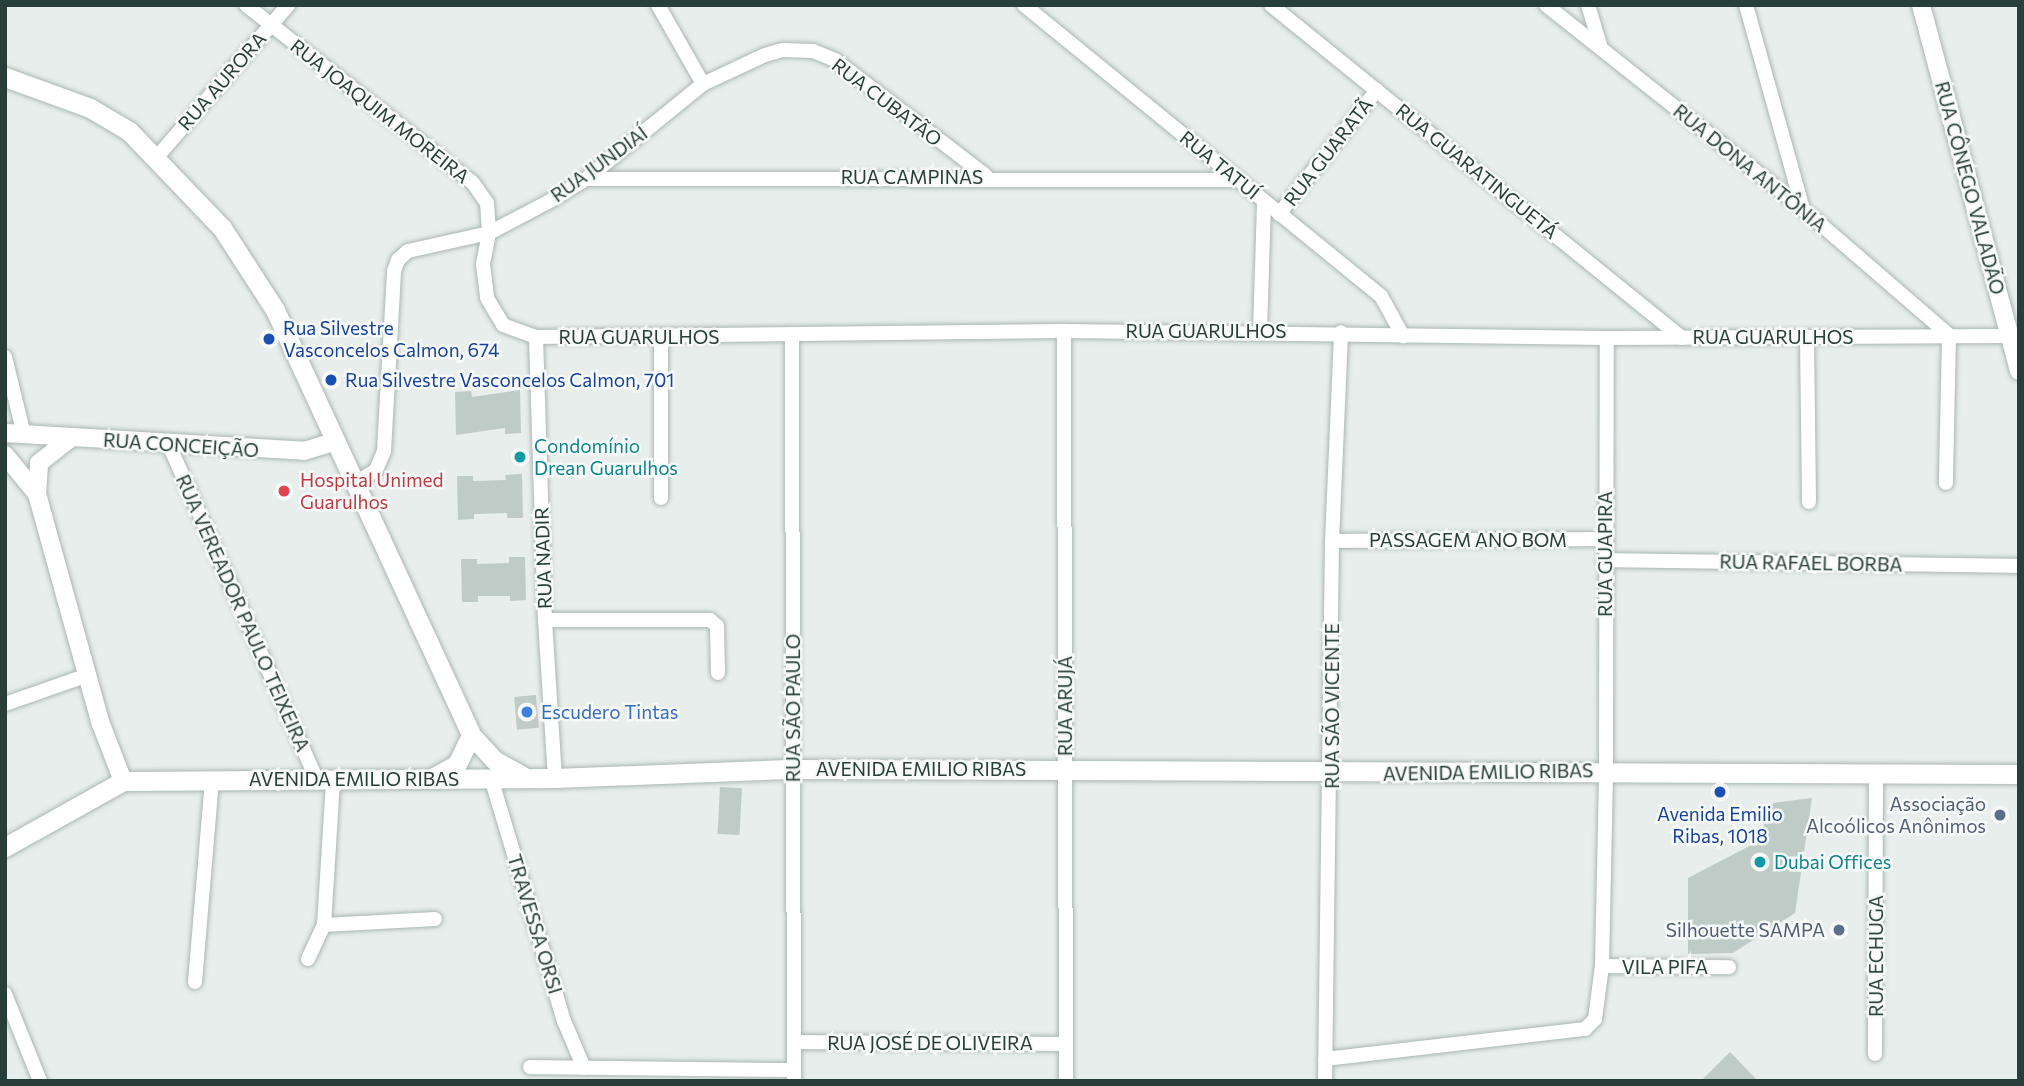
<!DOCTYPE html>
<html>
<head>
<meta charset="utf-8">
<style>
	body { margin:0 }
	#map { position:relative; width:2024px; height:1086px; overflow:hidden; background:#e7eeeb; font-family:Commissioner,sans-serif }
	div>[style] { position:absolute }
	[style*='--x'] { left:calc(var(--x)*1px); top:calc(var(--y)*1px); width:calc(var(--w)*1px); rotate:calc(var(--a)*1deg) }
	.building>* { inset:0; background:#bfcbc7; transform-origin:0 0 }
	.roads { filter:drop-shadow(0 0 2px #aab6b2) drop-shadow(0 0 2px #aab6b2) }
	.minor>* { height:14px; margin:-7px; padding:0 7px; transform-origin:7px; border-radius:7px; background:#fff }
	.tertiary>* { height:18px; margin:-9px; padding:0 9px; transform-origin:9px; border-radius:9px; background:#fff }
	.secondary>* { height:19px; margin:-9.5px; padding:0 9.5px; transform-origin:9.5px; border-radius:9.5px; background:#fff }
	.dots>* { width:19px; height:19px; translate:-50% -50%; box-sizing:border-box; border:4px solid #f7faf9; border-radius:50% }
	span { translate:-50% -50%; white-space:nowrap; text-align:center; line-height:1.15; -webkit-text-stroke:5px #f7faf9; paint-order:stroke }
	.street-label { font-size:19px; color:#283e38 }
	.transit-label { font-size:19px; color:#164399 }
	.left { translate:0 -50%; text-align:left }
	.culture-label { font-size:19px; color:#0d838f }
	.health-label { font-size:19px; color:#be3a42 }
	.shop-label { font-size:19px; color:#366cbe }
	.service-label { font-size:19px; color:#4e5e75 }
	.right { translate:-100% -50%; text-align:right }
	.frame { position:absolute; inset:0; border:7px solid #283e38; pointer-events:none }
</style>
</head>
<body>
<div id="map">
	<div class="building">
		<div style="clip-path:polygon(520px 390px,521px 433px,505px 434px,505px 428px,456px 435px,455px 392px,471px 391px,472px 397px)"></div>
		<div style="clip-path:polygon(522px 474px,523px 518px,507px 518px,507px 513px,474px 514px,474px 519px,458px 520px,457px 476px,473px 476px,473px 481px,506px 480px,505px 475px)"></div>
		<div style="clip-path:polygon(509px 557px,525px 557px,526px 600px,510px 601px,510px 596px,478px 596px,478px 602px,462px 602px,461px 559px,477px 559px,477px 564px,509px 563px)"></div>
		<div style="left:536px;top:695px;width:33px;height:22px;rotate:85deg"></div>
		<div style="left:720px;top:787px;width:22px;height:47px;rotate:3deg"></div>
		<div style="clip-path:polygon(1812px 798px,1795px 913px,1733px 953px,1688px 954px,1688px 878px,1757px 842px,1773px 803px)"></div>
		<div style="clip-path:polygon(1730px 1052px,1758px 1081px,1701px 1081px)"></div>
	</div>
	<div class="roads">
		<div class="minor">
			<div style="--x:246;--y:5;--w:288;--a:38.1"></div>
			<div style="--x:473;--y:183;--w:24;--a:55"></div>
			<div style="--x:487;--y:203;--w:30;--a:86"></div>
			<div style="--x:489;--y:233;--w:32;--a:101"></div>
			<div style="--x:483;--y:264;--w:34;--a:83"></div>
			<div style="--x:487;--y:298;--w:31;--a:59"></div>
			<div style="--x:503;--y:325;--w:35;--a:20"></div>
			<div style="--x:536;--y:337;--w:528;--a:-0.65"></div>
			<div style="--x:1064;--y:331;--w:543;--a:0.74"></div>
			<div style="--x:1607;--y:338;--w:402;--a:-0.3"></div>
			<div style="--x:658;--y:5;--w:91;--a:60.3"></div>
			<div style="--x:1024;--y:5;--w:461;--a:39.2"></div>
			<div style="--x:1381;--y:296;--w:46;--a:61.2"></div>
			<div style="--x:1271;--y:5;--w:529;--a:39.02"></div>
			<div style="--x:1546;--y:5;--w:328;--a:38.4"></div>
			<div style="--x:1803;--y:209;--w:193;--a:40.8"></div>
			<div style="--x:1949;--y:335;--w:148;--a:91.2"></div>
			<div style="--x:1588;--y:5;--w:45;--a:73.2"></div>
			<div style="--x:1746;--y:5;--w:212;--a:74.4"></div>
			<div style="--x:157;--y:157;--w:201;--a:-49.2"></div>
			<div style="--x:586;--y:179;--w:653;--a:0.09"></div>
			<div style="--x:1279;--y:214;--w:158;--a:-51.7"></div>
			<div style="--x:1064;--y:331;--w:750;--a:89.85"></div>
			<div style="--x:1260;--y:331;--w:130;--a:-88.2"></div>
			<div style="--x:792;--y:336;--w:745;--a:89.85"></div>
			<div style="--x:536;--y:337;--w:283;--a:88.2"></div>
			<div style="--x:545;--y:620;--w:158;--a:86.4"></div>
			<div style="--x:661;--y:337;--w:161;--a:90"></div>
			<div style="--x:1807;--y:337;--w:165;--a:89.3"></div>
			<div style="--x:5;--y:357;--w:76;--a:76.3"></div>
			<div style="--x:170;--y:447;--w:364;--a:66.2"></div>
			<div style="--x:357;--y:482;--w:22;--a:-32"></div>
			<div style="--x:376;--y:470;--w:21;--a:-67"></div>
			<div style="--x:384;--y:451;--w:180;--a:-86.8"></div>
			<div style="--x:394;--y:271;--w:12;--a:-70"></div>
			<div style="--x:398;--y:260;--w:13;--a:-42"></div>
			<div style="--x:408;--y:251;--w:83;--a:-12.5"></div>
			<div style="--x:489;--y:233;--w:69;--a:-27.7"></div>
			<div style="--x:550;--y:201;--w:42;--a:-31.4"></div>
			<div style="--x:586;--y:179;--w:151;--a:-39.1"></div>
			<div style="--x:703;--y:84;--w:68;--a:-25.1"></div>
			<div style="--x:765;--y:55;--w:19;--a:-16"></div>
			<div style="--x:783;--y:50;--w:30;--a:2"></div>
			<div style="--x:813;--y:51;--w:24;--a:22"></div>
			<div style="--x:835;--y:60;--w:190;--a:37.5"></div>
			<div style="--x:1332;--y:541;--w:272;--a:-0.4"></div>
			<div style="--x:1604;--y:560;--w:415;--a:0.8"></div>
			<div style="--x:545;--y:620;--w:165;--a:0"></div>
			<div style="--x:710;--y:620;--w:9;--a:41"></div>
			<div style="--x:717;--y:626;--w:47;--a:88.8"></div>
			<div style="--x:5;--y:704;--w:88;--a:-19.3"></div>
			<div style="--x:491;--y:778;--w:254;--a:73.3"></div>
			<div style="--x:564;--y:1021;--w:51;--a:66.9"></div>
			<div style="--x:324;--y:925;--w:111;--a:-3.1"></div>
			<div style="--x:308;--y:959;--w:38;--a:-65"></div>
			<div style="--x:324;--y:925;--w:145;--a:-86.4"></div>
			<div style="--x:1602;--y:966;--w:127;--a:0.5"></div>
			<div style="--x:195;--y:982;--w:204;--a:-85.2"></div>
			<div style="--x:5;--y:994;--w:94;--a:68.1"></div>
			<div style="--x:794;--y:1042;--w:272;--a:0.4"></div>
			<div style="--x:1875;--y:1054;--w:281;--a:-89.8"></div>
			<div style="--x:1325;--y:1059;--w:262;--a:-6.6"></div>
			<div style="--x:1585;--y:1029;--w:14;--a:-45"></div>
			<div style="--x:1595;--y:1019;--w:53;--a:-82.5"></div>
			<div style="--x:1602;--y:966;--w:196;--a:-88.8"></div>
			<div style="--x:1606;--y:770;--w:432;--a:-89.9"></div>
			<div style="--x:530;--y:1067;--w:264;--a:0.7"></div>
			<div style="--x:1325;--y:1081;--w:540;--a:-89.26"></div>
			<div style="--x:1332;--y:541;--w:209;--a:-87.5"></div>
		</div>
		<div class="tertiary">
			<div style="--x:1921;--y:5;--w:379;--a:75"></div>
			<div style="--x:5;--y:433;--w:300;--a:3.4"></div>
			<div style="--x:304;--y:451;--w:34;--a:-17"></div>
			<div style="--x:5;--y:455;--w:50;--a:50.6"></div>
			<div style="--x:37;--y:494;--w:239;--a:74.5"></div>
			<div style="--x:101;--y:724;--w:61;--a:68.9"></div>
			<div style="--x:37;--y:494;--w:31;--a:-86"></div>
			<div style="--x:39;--y:463;--w:42;--a:-38.2"></div>
		</div>
		<div class="secondary">
			<div style="--x:5;--y:77;--w:90;--a:20"></div>
			<div style="--x:90;--y:108;--w:45;--a:30.5"></div>
			<div style="--x:129;--y:131;--w:134;--a:46.2"></div>
			<div style="--x:222;--y:228;--w:98;--a:57.1"></div>
			<div style="--x:275;--y:310;--w:468;--a:65.2"></div>
			<div style="--x:471;--y:735;--w:34;--a:47"></div>
			<div style="--x:494;--y:760;--w:33;--a:29"></div>
			<div style="--x:434;--y:777;--w:26;--a:-29"></div>
			<div style="--x:457;--y:764;--w:32;--a:-64"></div>
			<div style="--x:5;--y:847;--w:135;--a:-29.2"></div>
			<div style="--x:123;--y:781;--w:432;--a:-0.4"></div>
			<div style="--x:555;--y:778;--w:239;--a:-2.2"></div>
			<div style="--x:794;--y:769;--w:1225;--a:0.23"></div>
		</div>
	</div>
	<div class="dots">
		<div style="left:269px;top:339px;background:#1a4fb4"></div>
		<div style="left:331px;top:380px;background:#1a4fb4"></div>
		<div style="left:520px;top:457px;background:#0f9aa8"></div>
		<div style="left:284px;top:491px;background:#e0444e"></div>
		<div style="left:527px;top:712px;background:#3f7fe0"></div>
		<div style="left:1720px;top:792px;background:#1a4fb4"></div>
		<div style="left:2000px;top:815px;background:#5c6f8a"></div>
		<div style="left:1760px;top:862px;background:#0f9aa8"></div>
		<div style="left:1839px;top:930px;background:#5c6f8a"></div>
	</div>
	<div class="street-label">
		<span style="left:222px;top:81px;rotate:-49deg">RUA AURORA</span>
		<span style="left:887px;top:102px;rotate:37deg">RUA CUBATÃO</span>
		<span style="left:380px;top:111px;rotate:38deg">RUA JOAQUIM MOREIRA</span>
		<span style="left:1328px;top:152px;rotate:-52deg">RUA GUARATÃ</span>
		<span style="left:599px;top:164px;rotate:-36deg">RUA JUNDIAÍ</span>
		<span style="left:1220px;top:165px;rotate:39deg">RUA TATUÍ</span>
		<span style="left:1750px;top:168px;rotate:39deg">RUA DONA ANTÔNIA</span>
		<span style="left:1477px;top:171px;rotate:39deg">RUA GUARATINGUETÁ</span>
		<span style="left:912px;top:177px">RUA CAMPINAS</span>
		<span style="left:1970px;top:188px;rotate:75deg">RUA CÔNEGO VALADÃO</span>
		<span style="left:1206px;top:331px">RUA GUARULHOS</span>
		<span style="left:639px;top:337px">RUA GUARULHOS</span>
		<span style="left:1773px;top:337px">RUA GUARULHOS</span>
		<span style="left:181px;top:445px;rotate:4deg">RUA CONCEIÇÃO</span>
		<span style="left:1468px;top:540px">PASSAGEM ANO BOM</span>
		<span style="left:1605px;top:554px;rotate:-90deg">RUA GUAPIRA</span>
		<span style="left:543px;top:558px;rotate:-92deg">RUA NADIR</span>
		<span style="left:1811px;top:563px;rotate:1deg">RUA RAFAEL BORBA</span>
		<span style="left:243px;top:613px;rotate:66deg">RUA VEREADOR PAULO TEIXEIRA</span>
		<span style="left:1065px;top:706px;rotate:-90deg">RUA ARUJÁ</span>
		<span style="left:1332px;top:706px;rotate:-90deg">RUA SÃO VICENTE</span>
		<span style="left:793px;top:708px;rotate:-90deg">RUA SÃO PAULO</span>
		<span style="left:921px;top:769px">AVENIDA EMILIO RIBAS</span>
		<span style="left:1488px;top:772px;rotate:-1deg">AVENIDA EMILIO RIBAS</span>
		<span style="left:354px;top:779px">AVENIDA EMILIO RIBAS</span>
		<span style="left:535px;top:924px;rotate:73deg">TRAVESSA ORSI</span>
		<span style="left:1876px;top:956px;rotate:-90deg">RUA ECHUGA</span>
		<span style="left:1665px;top:967px">VILA PIFA</span>
		<span style="left:930px;top:1043px">RUA JOSÉ DE OLIVEIRA</span>
	</div>
	<div class="transit-label">
		<span class="left" style="left:283px;top:339px">Rua Silvestre<br>Vasconcelos Calmon, 674</span>
		<span class="left" style="left:345px;top:380px">Rua Silvestre Vasconcelos Calmon, 701</span>
		<span style="left:1720px;top:825px">Avenida Emilio<br>Ribas, 1018</span>
	</div>
	<div class="culture-label">
		<span class="left" style="left:534px;top:457px">Condomínio<br>Drean Guarulhos</span>
		<span class="left" style="left:1774px;top:862px">Dubai Offices</span>
	</div>
	<div class="health-label">
		<span class="left" style="left:300px;top:491px">Hospital Unimed<br>Guarulhos</span>
	</div>
	<div class="shop-label">
		<span class="left" style="left:541px;top:712px">Escudero Tintas</span>
	</div>
	<div class="service-label">
		<span class="right" style="left:1986px;top:815px">Associação<br>Alcoólicos Anônimos</span>
		<span class="right" style="left:1825px;top:930px">Silhouette SAMPA</span>
	</div>
	<div class="frame"></div>
</div>
</body>
</html>
